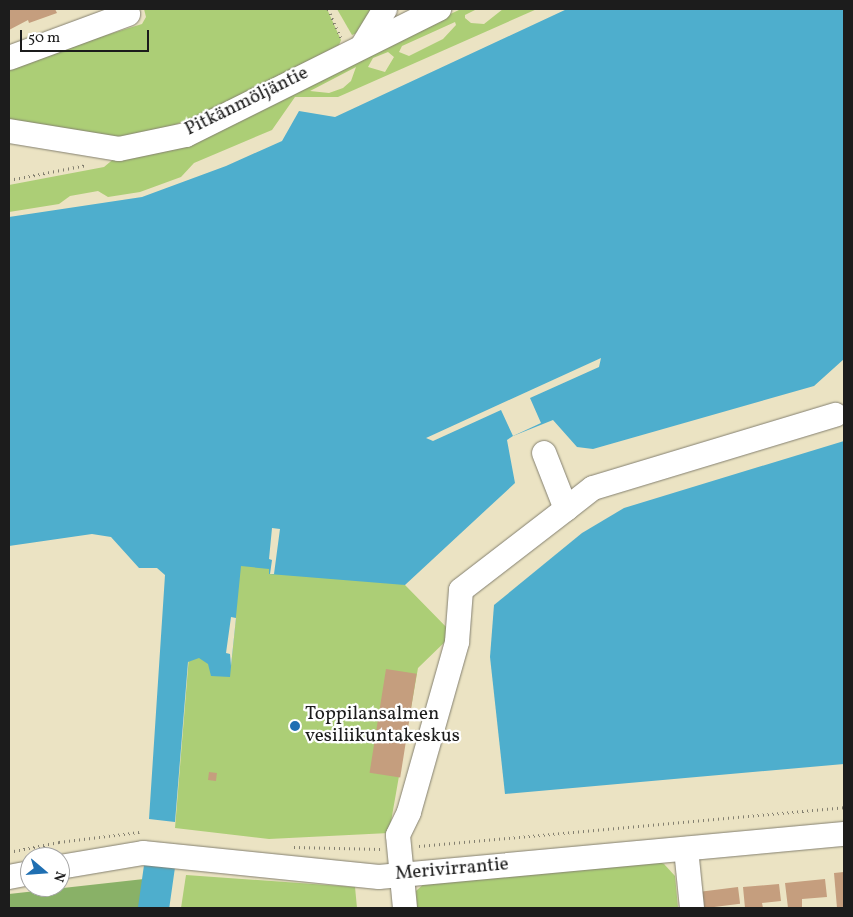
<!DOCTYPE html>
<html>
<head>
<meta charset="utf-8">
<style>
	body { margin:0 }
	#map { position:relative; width:853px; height:917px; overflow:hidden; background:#ebe3c3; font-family:Vollkorn,serif }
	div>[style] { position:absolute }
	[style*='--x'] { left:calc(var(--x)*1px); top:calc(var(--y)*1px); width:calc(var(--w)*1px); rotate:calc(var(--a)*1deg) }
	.green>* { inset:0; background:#acce76 }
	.forest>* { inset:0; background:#89b167 }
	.water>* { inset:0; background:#4eaecd }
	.pier>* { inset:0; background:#ebe3c3 }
	.river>* { height:31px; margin:-15.5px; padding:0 15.5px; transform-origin:15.5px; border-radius:15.5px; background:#4eaecd }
	.building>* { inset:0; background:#c59e7e; transform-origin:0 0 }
	.path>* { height:3px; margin-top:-1.5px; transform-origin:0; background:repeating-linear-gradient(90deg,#848070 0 1px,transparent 0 5px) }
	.roads { filter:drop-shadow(0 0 1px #848070) drop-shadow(0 0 1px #848070) }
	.minor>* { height:24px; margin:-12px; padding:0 12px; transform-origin:12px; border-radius:12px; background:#fff }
	.dots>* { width:14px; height:14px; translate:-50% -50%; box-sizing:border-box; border:2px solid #fff; border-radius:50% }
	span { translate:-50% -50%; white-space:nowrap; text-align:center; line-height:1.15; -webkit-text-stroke:4.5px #fff; paint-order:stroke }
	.street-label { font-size:19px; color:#1c1c1c }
	.poi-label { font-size:19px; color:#1c1c1c }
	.left { translate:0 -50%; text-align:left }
	.frame { position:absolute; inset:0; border:10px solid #1c1c1c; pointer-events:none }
	.north { position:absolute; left:20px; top:847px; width:50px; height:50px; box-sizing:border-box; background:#fff; border:1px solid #a4a4a4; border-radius:50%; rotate:108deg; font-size:14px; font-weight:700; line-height:20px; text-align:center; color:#1c1c1c }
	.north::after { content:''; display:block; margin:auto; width:18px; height:22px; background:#1f6fb2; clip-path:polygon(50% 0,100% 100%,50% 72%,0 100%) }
	.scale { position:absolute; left:20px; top:30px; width:129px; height:22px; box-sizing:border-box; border:2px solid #1c1c1c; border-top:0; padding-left:6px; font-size:15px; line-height:18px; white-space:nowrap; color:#1c1c1c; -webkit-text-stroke:4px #fff; paint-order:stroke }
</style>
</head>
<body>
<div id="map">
	<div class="green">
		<div style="clip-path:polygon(144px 9px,327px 9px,341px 40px,339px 45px,221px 105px,154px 134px,121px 140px,9px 123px,9px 65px,142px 24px,146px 17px)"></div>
		<div style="clip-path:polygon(337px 9px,375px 9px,359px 32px,352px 35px)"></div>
		<div style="clip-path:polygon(evenodd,461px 9px,477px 9px,465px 15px,465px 18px,471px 23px,484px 24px,503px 9px,537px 9px,338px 97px,295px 97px,272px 130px,194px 163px,181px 177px,140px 192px,108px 197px,98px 191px,70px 196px,59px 204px,9px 212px,9px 185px,104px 167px,116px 157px,213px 127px,461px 9px,455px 22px,456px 25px,443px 39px,409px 56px,399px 52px,402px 46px,455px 22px,461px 9px,388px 52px,394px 57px,385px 72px,368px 67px,373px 58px,388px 52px,461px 9px,356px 67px,351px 81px,343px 88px,329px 93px,310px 91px,356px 67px)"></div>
		<div style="clip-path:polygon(200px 521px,405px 585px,453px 634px,418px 668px,389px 833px,269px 839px,175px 828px)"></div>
		<div style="clip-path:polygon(655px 860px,664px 864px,675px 876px,678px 908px,417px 908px,416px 891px,427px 881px)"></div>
		<div style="clip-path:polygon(186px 875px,355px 887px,357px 908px,181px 908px)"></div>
	</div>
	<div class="forest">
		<div style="clip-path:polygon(144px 879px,139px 908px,9px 908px,9px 894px)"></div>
	</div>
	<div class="water">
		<div style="clip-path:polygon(567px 9px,844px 9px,844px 359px,814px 386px,593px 449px,577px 447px,553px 420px,513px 436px,507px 440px,515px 483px,405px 585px,269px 574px,269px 569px,241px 566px,230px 677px,211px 676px,208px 664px,199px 658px,188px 662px,175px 822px,149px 819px,165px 575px,157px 568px,139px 568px,111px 537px,92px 534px,9px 546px,9px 217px,142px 197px,226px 166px,282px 141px,299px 111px,335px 117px)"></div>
		<div style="clip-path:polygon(844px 441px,844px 764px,505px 794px,490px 657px,494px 605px,582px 533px,624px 508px)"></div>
	</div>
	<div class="pier">
		<div style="clip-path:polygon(601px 358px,599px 367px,530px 398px,541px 423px,513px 436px,501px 410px,433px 441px,426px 438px)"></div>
		<div style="clip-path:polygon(272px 528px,280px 529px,274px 574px,270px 574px,272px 560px,269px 559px)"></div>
		<div style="clip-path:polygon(231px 617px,236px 618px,231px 666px,230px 654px,226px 653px)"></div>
	</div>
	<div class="river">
		<div style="--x:153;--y:908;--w:42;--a:-81.9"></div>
	</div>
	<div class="building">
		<div style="clip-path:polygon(9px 9px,55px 9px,57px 13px,29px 23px,28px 20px,9px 30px)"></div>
		<div style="left:386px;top:669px;width:31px;height:105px;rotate:9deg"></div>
		<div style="left:209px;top:772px;width:8px;height:8px;rotate:7deg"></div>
		<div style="clip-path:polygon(844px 872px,844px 908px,837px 908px,834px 873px)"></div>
		<div style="clip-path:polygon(825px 879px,827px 897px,802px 899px,802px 908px,788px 908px,785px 883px)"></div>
		<div style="clip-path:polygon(779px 884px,781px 901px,762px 903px,763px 908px,745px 908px,743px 887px)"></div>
		<div style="left:738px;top:887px;width:17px;height:36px;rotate:83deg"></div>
	</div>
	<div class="path">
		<div style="--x:328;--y:9;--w:32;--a:66"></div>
		<div style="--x:9;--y:180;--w:79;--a:-10.9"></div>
		<div style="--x:419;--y:846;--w:427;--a:-5.2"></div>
		<div style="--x:294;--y:847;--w:87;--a:1.3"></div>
		<div style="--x:9;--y:852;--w:51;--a:-11.3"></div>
		<div style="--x:59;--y:842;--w:81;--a:-7.1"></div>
	</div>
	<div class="roads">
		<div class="minor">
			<div style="--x:363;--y:45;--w:42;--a:-58.6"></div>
			<div style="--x:9;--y:58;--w:127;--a:-20.3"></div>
			<div style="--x:9;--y:131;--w:111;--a:9.3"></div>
			<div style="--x:119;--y:149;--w:68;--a:-11.8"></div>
			<div style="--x:186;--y:135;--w:283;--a:-26.5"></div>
			<div style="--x:566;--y:509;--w:34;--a:-38"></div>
			<div style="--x:593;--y:488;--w:253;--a:-16.8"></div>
			<div style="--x:686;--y:849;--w:59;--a:84.2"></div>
			<div style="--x:60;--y:867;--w:84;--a:-9.6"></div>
			<div style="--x:143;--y:853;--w:237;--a:5.8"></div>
			<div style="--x:379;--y:877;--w:467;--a:-5.3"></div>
			<div style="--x:9;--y:877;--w:21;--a:-11"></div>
			<div style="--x:405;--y:908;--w:73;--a:-95.5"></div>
			<div style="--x:398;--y:835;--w:25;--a:-64"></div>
			<div style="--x:409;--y:812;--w:177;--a:-74.2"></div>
			<div style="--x:457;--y:642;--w:52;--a:-85.6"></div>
			<div style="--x:461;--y:590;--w:133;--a:-37.6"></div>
			<div style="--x:566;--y:509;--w:60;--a:-111.4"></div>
		</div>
	</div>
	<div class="dots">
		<div style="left:295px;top:726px;background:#1f6fb2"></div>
	</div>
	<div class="street-label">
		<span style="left:247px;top:102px;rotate:-26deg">Pitkänmöljäntie</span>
		<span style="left:452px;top:870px;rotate:-5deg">Merivirrantie</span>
	</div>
	<div class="poi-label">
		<span class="left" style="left:305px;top:726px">Toppilansalmen<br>vesiliikuntakeskus</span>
	</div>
	<div class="frame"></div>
	<div class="north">N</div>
	<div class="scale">50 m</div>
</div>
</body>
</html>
